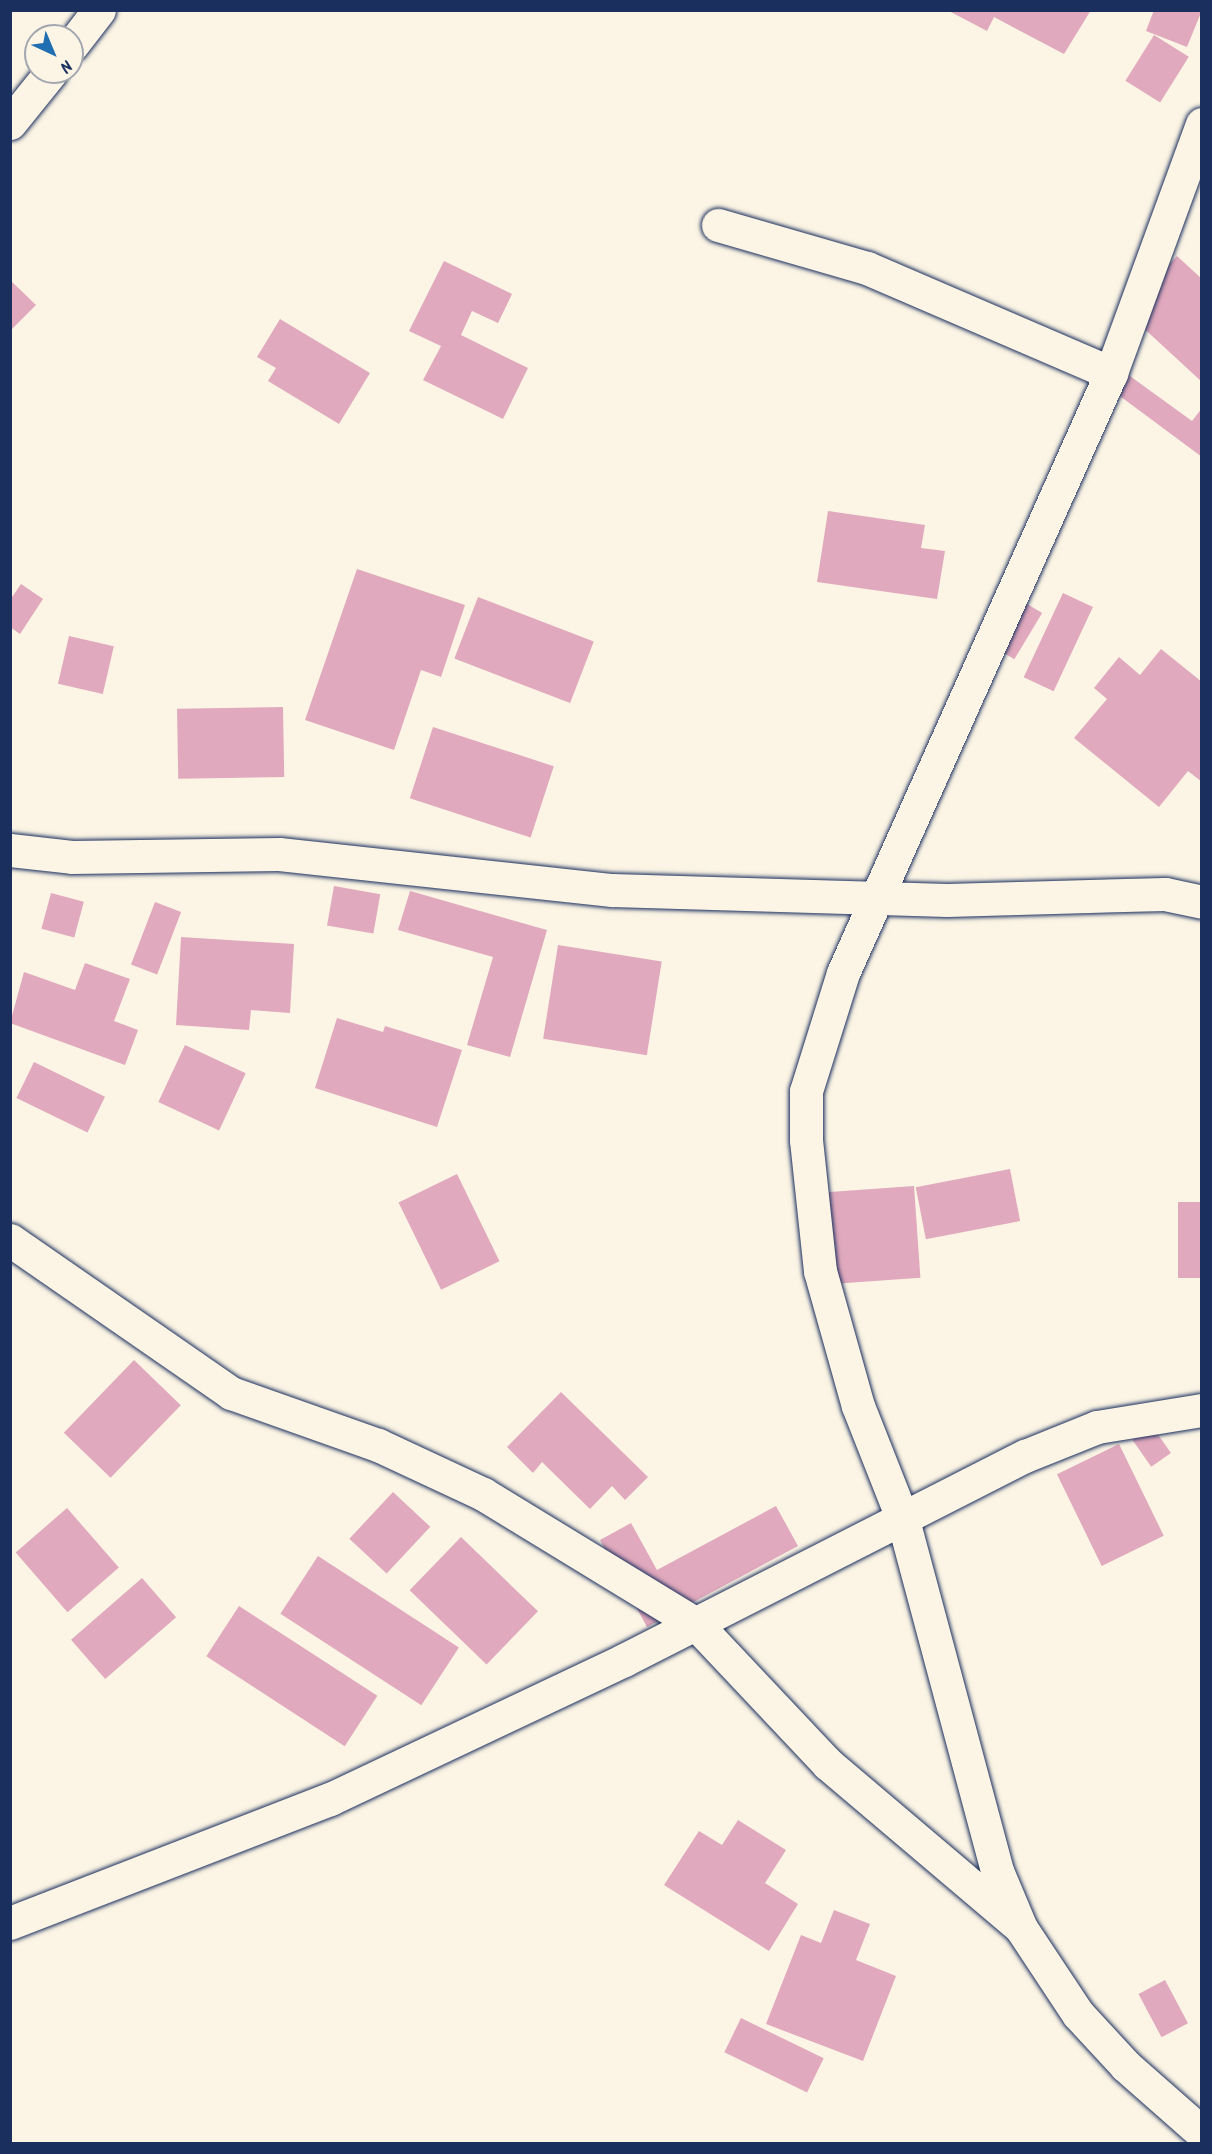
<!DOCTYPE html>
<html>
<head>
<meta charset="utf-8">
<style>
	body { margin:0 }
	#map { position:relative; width:1212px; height:2154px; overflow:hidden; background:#fcf5e5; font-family:Kalam,sans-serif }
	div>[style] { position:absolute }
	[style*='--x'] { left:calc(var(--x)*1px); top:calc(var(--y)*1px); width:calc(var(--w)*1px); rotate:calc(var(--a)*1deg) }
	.building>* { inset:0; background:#e1a9bd; transform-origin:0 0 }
	.roads { filter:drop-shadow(0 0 2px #1b2f5e) drop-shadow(0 0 2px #1b2f5e) }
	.minor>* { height:33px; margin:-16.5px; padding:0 16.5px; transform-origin:16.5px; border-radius:16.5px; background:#fcf5e5 }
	span { translate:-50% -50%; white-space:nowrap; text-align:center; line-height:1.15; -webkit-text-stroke:4.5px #fcf5e5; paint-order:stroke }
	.frame { position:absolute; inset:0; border:12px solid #1b2f5e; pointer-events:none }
	.north { position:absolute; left:24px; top:24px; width:60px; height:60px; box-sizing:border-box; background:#fcf5e5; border:2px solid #a2a6af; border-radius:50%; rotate:136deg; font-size:16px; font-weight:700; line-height:24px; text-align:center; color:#1b2f5e }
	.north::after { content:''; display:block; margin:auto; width:21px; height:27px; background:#1f6fb2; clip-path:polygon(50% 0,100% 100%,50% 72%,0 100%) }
</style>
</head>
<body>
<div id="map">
	<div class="building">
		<div style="clip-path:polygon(947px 10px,1091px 10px,1064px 54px,994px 17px,987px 31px)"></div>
		<div style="clip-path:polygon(1154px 10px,1202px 10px,1187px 47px,1146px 31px)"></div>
		<div style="left:1154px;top:35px;width:41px;height:54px;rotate:32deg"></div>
		<div style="clip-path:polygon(1177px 256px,1202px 279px,1202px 382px,1125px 311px)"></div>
		<div style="clip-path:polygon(444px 261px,512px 294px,498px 323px,472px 311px,461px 335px,528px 368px,503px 419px,423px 380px,441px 346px,409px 331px)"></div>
		<div style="clip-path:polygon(10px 280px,36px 305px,10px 331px)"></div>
		<div style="clip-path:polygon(280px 319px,370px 373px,339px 424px,268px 381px,276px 368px,257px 357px)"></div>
		<div style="clip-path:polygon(1123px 371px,1192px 421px,1202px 408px,1202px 457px,1109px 388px)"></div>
		<div style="clip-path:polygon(828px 511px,925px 525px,921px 548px,945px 551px,937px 599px,817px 582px)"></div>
		<div style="clip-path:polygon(357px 569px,465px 605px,441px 677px,421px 670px,394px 750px,305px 720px)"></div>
		<div style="clip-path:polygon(21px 584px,43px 599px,20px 634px,10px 627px,10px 600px)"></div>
		<div style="left:1063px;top:593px;width:33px;height:93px;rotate:25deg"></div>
		<div style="left:478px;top:597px;width:124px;height:66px;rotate:21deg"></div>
		<div style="left:1019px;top:599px;width:27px;height:54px;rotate:31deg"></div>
		<div style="left:69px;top:636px;width:46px;height:49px;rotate:13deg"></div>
		<div style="clip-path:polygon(1161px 649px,1202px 682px,1202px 782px,1188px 771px,1159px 807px,1074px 738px,1107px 699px,1094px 688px,1119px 657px,1140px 675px)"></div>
		<div style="left:283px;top:707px;width:70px;height:106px;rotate:89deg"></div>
		<div style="left:433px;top:727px;width:127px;height:75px;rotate:18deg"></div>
		<div style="left:334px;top:886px;width:47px;height:40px;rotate:10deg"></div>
		<div style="clip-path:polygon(410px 891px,547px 930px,510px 1057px,467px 1045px,493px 957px,398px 930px)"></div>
		<div style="left:51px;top:893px;width:34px;height:37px;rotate:15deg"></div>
		<div style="left:155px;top:902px;width:28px;height:67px;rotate:21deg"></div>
		<div style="clip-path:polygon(181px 937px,294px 944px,290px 1013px,251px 1010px,249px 1030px,176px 1025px)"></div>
		<div style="left:558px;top:945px;width:105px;height:95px;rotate:9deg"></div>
		<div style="clip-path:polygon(85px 963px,130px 979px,114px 1021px,138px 1030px,125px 1065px,10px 1023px,24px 972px,75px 990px)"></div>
		<div style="clip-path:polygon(337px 1018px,383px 1032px,385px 1026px,462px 1050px,437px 1127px,315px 1088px)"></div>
		<div style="left:185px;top:1045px;width:67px;height:63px;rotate:25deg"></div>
		<div style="left:34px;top:1062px;width:79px;height:40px;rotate:26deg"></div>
		<div style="left:1010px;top:1169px;width:53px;height:96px;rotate:79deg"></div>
		<div style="left:457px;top:1174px;width:97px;height:65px;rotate:64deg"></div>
		<div style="left:914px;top:1186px;width:92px;height:92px;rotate:86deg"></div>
		<div style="left:1202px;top:1202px;width:76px;height:24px;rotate:90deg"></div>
		<div style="left:134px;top:1360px;width:65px;height:101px;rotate:44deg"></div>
		<div style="clip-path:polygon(561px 1392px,648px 1477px,625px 1500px,612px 1486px,590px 1509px,542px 1462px,533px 1473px,507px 1447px)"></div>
		<div style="left:1152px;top:1426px;width:33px;height:24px;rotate:55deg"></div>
		<div style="left:1119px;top:1444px;width:102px;height:69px;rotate:64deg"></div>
		<div style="left:393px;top:1492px;width:51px;height:64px;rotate:43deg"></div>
		<div style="clip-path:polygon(776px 1506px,798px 1546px,647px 1627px,600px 1540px,631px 1523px,657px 1570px)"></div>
		<div style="left:67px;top:1508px;width:79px;height:68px;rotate:49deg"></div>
		<div style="left:461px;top:1537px;width:107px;height:74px;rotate:44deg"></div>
		<div style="left:318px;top:1556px;width:168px;height:69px;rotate:33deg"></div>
		<div style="left:142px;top:1578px;width:52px;height:94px;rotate:49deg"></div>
		<div style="left:239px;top:1606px;width:165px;height:60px;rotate:33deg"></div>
		<div style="clip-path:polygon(738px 1820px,786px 1850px,765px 1883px,798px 1904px,769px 1951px,664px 1885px,699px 1831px,722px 1845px)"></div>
		<div style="clip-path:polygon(834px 1910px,870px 1924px,856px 1960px,896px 1976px,863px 2061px,766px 2024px,801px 1935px,821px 1943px)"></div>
		<div style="left:1165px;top:1980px;width:49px;height:30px;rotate:62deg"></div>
		<div style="left:741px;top:2018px;width:92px;height:38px;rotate:26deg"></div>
	</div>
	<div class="roads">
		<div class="minor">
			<div style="--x:72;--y:45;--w:44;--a:-52.4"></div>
			<div style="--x:10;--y:123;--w:65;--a:-51.2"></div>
			<div style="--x:1202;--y:124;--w:265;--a:110.1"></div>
			<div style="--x:1111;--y:373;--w:657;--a:114.07"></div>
			<div style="--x:843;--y:973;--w:124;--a:107.4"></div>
			<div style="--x:806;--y:1091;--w:49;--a:90"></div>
			<div style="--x:806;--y:1140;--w:132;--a:83.9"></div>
			<div style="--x:820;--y:1271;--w:140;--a:74.3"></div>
			<div style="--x:858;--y:1406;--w:123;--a:68.5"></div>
			<div style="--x:903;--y:1520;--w:363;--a:75"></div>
			<div style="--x:997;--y:1871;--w:62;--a:67.2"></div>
			<div style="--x:1021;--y:1928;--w:103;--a:56.5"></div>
			<div style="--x:1078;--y:2014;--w:71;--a:47.3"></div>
			<div style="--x:1126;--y:2066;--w:101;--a:41.4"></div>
			<div style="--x:718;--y:225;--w:155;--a:16.1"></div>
			<div style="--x:867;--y:268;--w:266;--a:23.3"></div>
			<div style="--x:10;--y:850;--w:62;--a:6.4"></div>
			<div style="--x:72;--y:857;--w:207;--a:-0.8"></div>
			<div style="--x:279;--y:854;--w:335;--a:6.2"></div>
			<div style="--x:612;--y:890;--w:335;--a:1.7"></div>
			<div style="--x:947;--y:900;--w:218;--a:-1.6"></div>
			<div style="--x:1165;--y:894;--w:38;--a:12"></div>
			<div style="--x:10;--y:1240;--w:269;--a:34.7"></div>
			<div style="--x:231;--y:1393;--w:156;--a:19.5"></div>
			<div style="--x:378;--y:1445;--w:116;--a:25"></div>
			<div style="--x:483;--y:1494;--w:250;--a:31.4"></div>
			<div style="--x:696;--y:1624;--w:192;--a:46.7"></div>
			<div style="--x:828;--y:1764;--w:249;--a:40.3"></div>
			<div style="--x:10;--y:1923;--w:343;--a:-21.2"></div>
			<div style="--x:330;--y:1799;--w:325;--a:-25.3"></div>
			<div style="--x:624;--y:1660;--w:450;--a:-27"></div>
			<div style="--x:1025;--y:1456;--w:78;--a:-21.9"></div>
			<div style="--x:1097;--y:1427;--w:106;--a:-9.2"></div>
		</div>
	</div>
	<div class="frame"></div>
	<div class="north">N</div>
</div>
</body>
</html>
